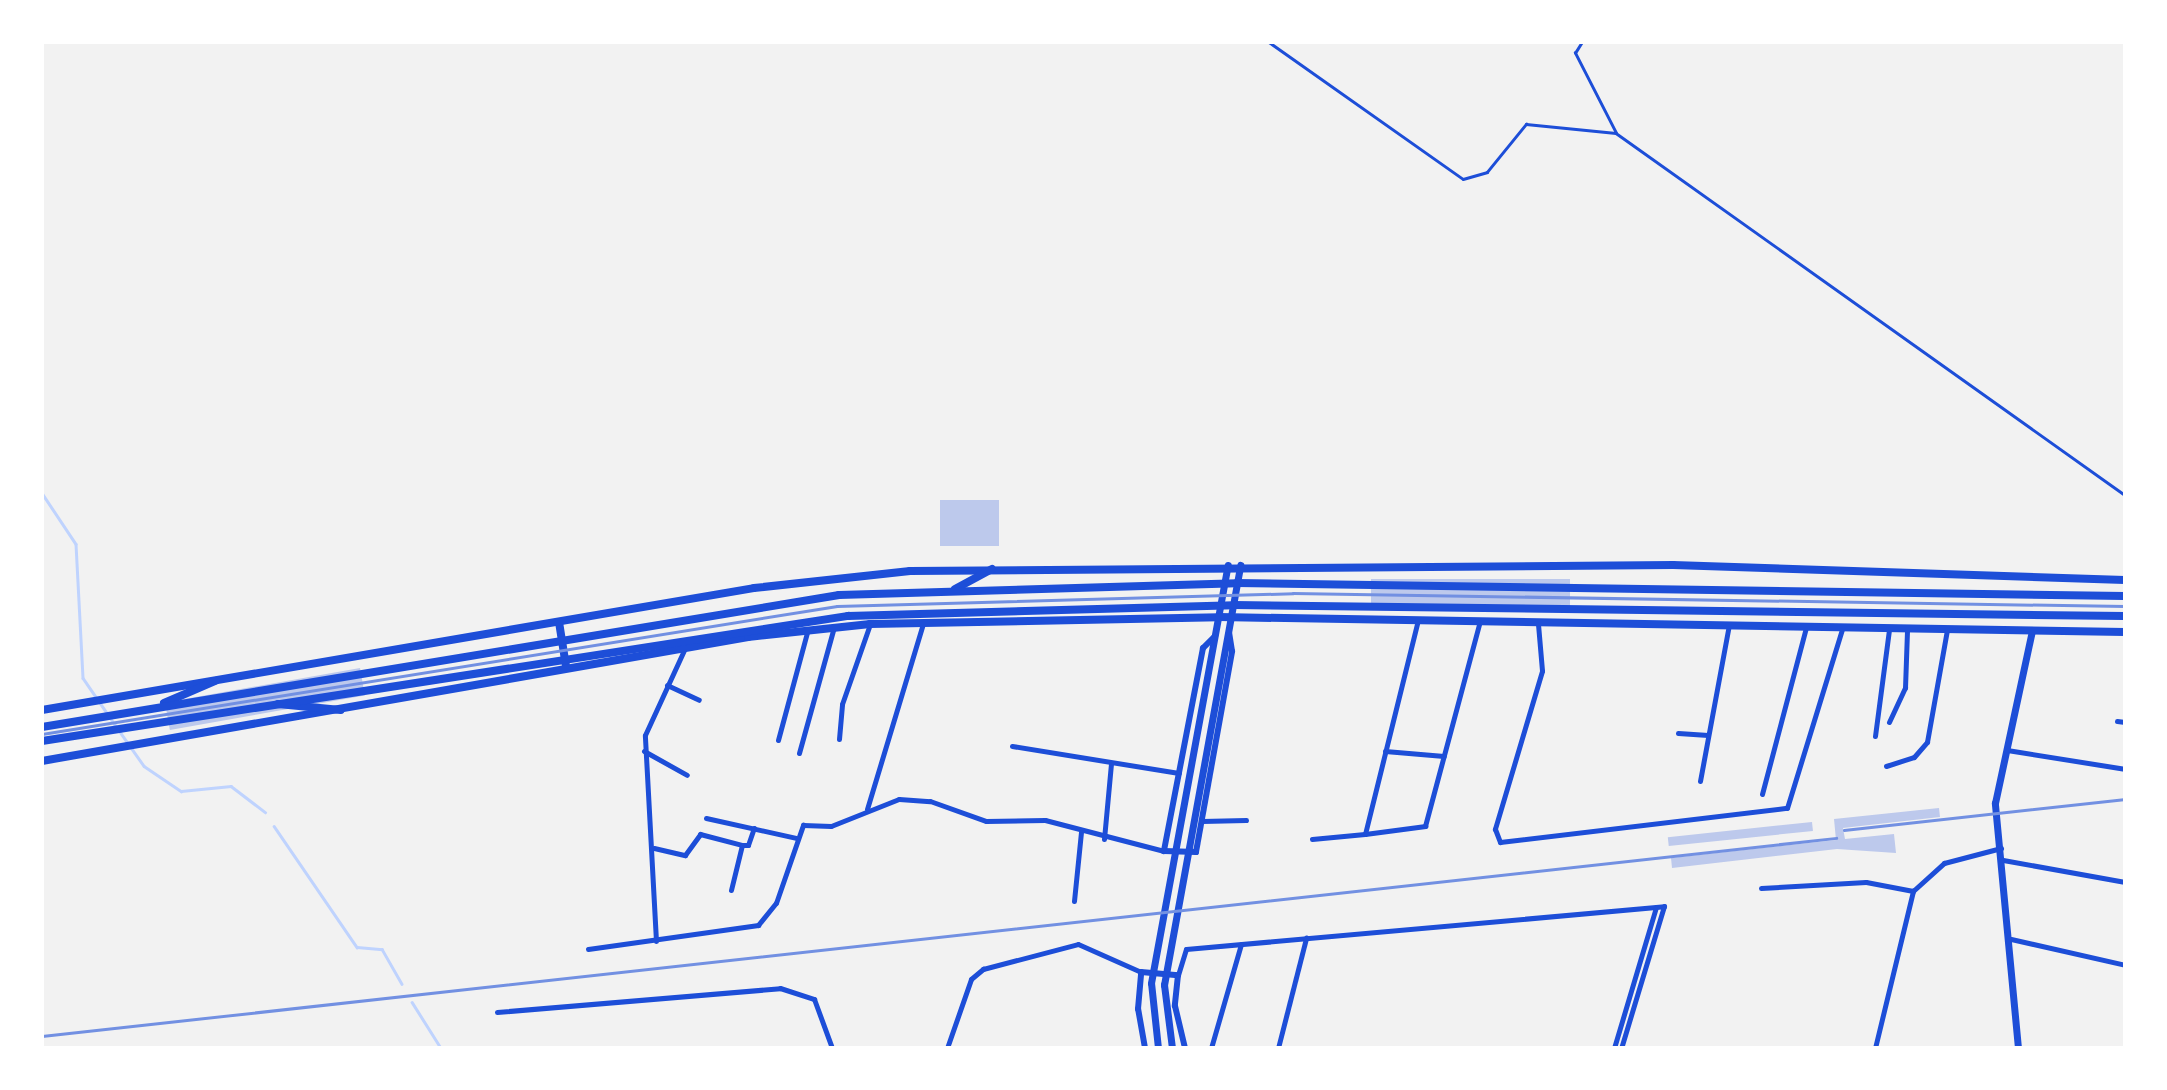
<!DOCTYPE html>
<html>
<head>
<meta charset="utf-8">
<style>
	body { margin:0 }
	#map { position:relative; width:2167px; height:1090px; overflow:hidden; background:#f2f2f2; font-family:"Alegreya Sans",sans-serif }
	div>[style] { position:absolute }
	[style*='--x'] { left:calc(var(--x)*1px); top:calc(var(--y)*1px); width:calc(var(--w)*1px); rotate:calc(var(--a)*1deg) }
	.stream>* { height:2.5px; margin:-1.25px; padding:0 1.25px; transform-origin:1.25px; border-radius:1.25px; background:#bfd3fe }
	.building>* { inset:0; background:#bdc9ec; transform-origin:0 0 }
	.service>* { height:2.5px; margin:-1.25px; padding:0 1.25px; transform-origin:1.25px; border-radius:1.25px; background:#1d4ed8 }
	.minor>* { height:5px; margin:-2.5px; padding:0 2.5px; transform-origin:2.5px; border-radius:2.5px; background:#1d4ed8 }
	.tertiary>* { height:6px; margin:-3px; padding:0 3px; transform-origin:3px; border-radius:3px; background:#1d4ed8 }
	.secondary>* { height:7px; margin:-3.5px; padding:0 3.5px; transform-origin:3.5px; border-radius:3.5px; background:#1d4ed8 }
	.primary>* { height:8px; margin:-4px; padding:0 4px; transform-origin:4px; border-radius:4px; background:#1d4ed8 }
	.trunk>* { height:8px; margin:-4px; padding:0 4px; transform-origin:4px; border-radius:4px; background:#1d4ed8 }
	.rail>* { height:2.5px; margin:-1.25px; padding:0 1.25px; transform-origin:1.25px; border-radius:1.25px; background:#7290e2 }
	span { translate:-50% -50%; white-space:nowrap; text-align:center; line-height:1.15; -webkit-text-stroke:7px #fff; paint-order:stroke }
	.frame { position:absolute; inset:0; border:44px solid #fff; pointer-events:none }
</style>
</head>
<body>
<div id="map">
	<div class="stream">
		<div style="--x:42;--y:493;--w:61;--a:56.3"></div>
		<div style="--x:76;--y:544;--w:134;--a:87"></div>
		<div style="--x:83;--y:678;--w:42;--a:55.6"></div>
		<div style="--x:111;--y:719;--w:57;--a:54.9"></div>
		<div style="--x:144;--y:766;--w:45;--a:34"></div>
		<div style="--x:181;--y:791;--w:50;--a:-5.7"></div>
		<div style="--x:231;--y:786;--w:43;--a:37.4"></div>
		<div style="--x:274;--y:826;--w:147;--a:55.6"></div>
		<div style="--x:357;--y:947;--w:25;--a:5"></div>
		<div style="--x:382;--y:949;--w:40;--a:60.3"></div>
		<div style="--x:412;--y:1002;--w:54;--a:57.8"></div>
	</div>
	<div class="building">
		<div style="left:999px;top:500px;width:46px;height:59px;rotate:90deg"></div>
		<div style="left:1371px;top:579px;width:199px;height:28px"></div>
		<div style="left:360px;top:668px;width:28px;height:198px;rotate:80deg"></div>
		<div style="clip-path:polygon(1939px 808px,1940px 817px,1843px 828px,1845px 839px,1894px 834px,1896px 853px,1837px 849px,1672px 868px,1671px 858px,1836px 840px,1834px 819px)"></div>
		<div style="left:1812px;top:822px;width:9px;height:145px;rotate:84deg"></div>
	</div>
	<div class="service">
		<div style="--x:1269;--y:42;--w:237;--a:35.2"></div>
		<div style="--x:1463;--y:179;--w:25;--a:-16"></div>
		<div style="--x:1487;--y:172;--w:62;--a:-50.9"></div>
		<div style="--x:1526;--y:124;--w:90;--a:5.7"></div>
		<div style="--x:1616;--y:133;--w:90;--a:-117.1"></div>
		<div style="--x:1575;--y:53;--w:13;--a:-58"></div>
		<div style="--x:1616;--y:133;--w:625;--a:35.42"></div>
	</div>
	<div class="minor">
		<div style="--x:1538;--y:624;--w:47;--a:85.1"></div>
		<div style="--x:1542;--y:671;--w:165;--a:106.6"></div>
		<div style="--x:1495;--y:829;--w:14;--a:69"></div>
		<div style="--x:1500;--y:842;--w:289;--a:-6.8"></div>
		<div style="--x:1787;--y:808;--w:187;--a:-72.9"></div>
		<div style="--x:667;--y:685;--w:35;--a:25"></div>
		<div style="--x:2117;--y:721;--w:8;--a:7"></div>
		<div style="--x:1889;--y:722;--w:38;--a:-65"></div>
		<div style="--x:1905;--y:688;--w:58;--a:-88"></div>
		<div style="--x:1678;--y:733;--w:30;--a:4"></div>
		<div style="--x:1875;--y:736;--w:107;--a:-82.5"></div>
		<div style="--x:839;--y:739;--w:35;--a:-85"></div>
		<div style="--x:842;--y:704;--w:85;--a:-70.7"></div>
		<div style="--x:778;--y:740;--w:115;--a:-74.9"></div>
		<div style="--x:1012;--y:746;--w:169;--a:9.2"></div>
		<div style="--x:2007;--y:750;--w:120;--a:9.1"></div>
		<div style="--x:644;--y:751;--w:49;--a:29.2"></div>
		<div style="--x:1385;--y:751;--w:59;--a:4.8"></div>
		<div style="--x:799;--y:753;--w:131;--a:-74.5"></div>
		<div style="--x:1886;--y:766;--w:29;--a:-18"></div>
		<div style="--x:1914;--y:757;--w:20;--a:-49"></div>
		<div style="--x:1927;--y:742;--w:114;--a:-79.9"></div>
		<div style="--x:1700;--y:781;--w:159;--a:-79.5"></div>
		<div style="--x:1762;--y:794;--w:172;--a:-75.2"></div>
		<div style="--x:867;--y:809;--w:194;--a:-73.2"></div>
		<div style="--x:706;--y:818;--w:92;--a:12.5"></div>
		<div style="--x:1202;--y:821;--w:44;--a:-1.3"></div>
		<div style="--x:1365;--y:834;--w:61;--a:-7.6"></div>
		<div style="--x:1425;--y:826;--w:212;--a:-75"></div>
		<div style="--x:1104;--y:839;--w:75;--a:-84.7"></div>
		<div style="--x:1312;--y:839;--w:53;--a:-5.4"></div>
		<div style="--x:1365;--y:834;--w:220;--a:-76.1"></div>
		<div style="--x:654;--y:848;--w:32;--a:13"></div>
		<div style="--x:685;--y:855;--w:26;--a:-54"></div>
		<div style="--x:700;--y:834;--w:43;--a:14.7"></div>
		<div style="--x:2003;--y:860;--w:124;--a:10.2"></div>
		<div style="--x:1761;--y:888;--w:105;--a:-3.3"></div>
		<div style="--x:1866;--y:882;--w:48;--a:10.8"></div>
		<div style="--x:731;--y:890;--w:46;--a:-76.3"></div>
		<div style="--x:742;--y:845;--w:6;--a:0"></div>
		<div style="--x:748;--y:845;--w:18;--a:-71"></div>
		<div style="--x:1074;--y:901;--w:69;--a:-84.2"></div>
		<div style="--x:2011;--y:939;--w:117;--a:12.8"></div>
		<div style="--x:656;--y:941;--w:206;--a:-93.1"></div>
		<div style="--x:645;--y:735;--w:96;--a:-65.3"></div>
		<div style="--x:588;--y:949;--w:172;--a:-8"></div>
		<div style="--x:758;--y:925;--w:28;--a:-51"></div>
		<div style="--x:776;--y:903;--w:83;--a:-70.9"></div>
		<div style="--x:803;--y:825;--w:28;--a:2"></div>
		<div style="--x:831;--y:826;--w:73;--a:-21.7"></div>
		<div style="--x:899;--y:799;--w:31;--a:4"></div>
		<div style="--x:930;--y:801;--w:59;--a:19.7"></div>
		<div style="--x:986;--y:821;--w:59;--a:-1"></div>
		<div style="--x:1045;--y:820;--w:123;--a:14.6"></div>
		<div style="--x:1178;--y:975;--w:27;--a:-73"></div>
		<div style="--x:1186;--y:949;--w:480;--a:-5.1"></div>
		<div style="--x:1664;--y:906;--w:148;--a:106.8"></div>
		<div style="--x:497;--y:1012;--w:284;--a:-4.8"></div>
		<div style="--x:780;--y:988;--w:36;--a:18"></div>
		<div style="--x:814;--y:999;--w:52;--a:69.8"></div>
		<div style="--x:947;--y:1048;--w:73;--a:-70.8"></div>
		<div style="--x:971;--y:979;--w:16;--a:-40"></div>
		<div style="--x:983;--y:969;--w:98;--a:-14.7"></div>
		<div style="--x:1078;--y:944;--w:69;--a:24"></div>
		<div style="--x:1211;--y:1048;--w:108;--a:-73.9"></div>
		<div style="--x:1278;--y:1048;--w:114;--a:-75.7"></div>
		<div style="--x:1614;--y:1048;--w:147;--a:-73.4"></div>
		<div style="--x:1875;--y:1048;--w:162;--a:-76.4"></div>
		<div style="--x:1913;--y:891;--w:42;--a:-42.1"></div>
		<div style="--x:1944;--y:863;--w:59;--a:-14.7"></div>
	</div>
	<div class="tertiary">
		<div style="--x:1215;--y:636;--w:17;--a:135"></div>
		<div style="--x:1203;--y:648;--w:207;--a:100.9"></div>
		<div style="--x:1164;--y:851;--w:32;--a:2"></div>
		<div style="--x:1196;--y:852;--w:204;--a:-79.8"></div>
		<div style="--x:1232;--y:651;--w:18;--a:-99"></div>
		<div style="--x:1145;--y:1048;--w:40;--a:-100"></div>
		<div style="--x:1138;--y:1009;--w:37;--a:-85"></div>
		<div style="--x:1141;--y:972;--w:37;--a:5"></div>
		<div style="--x:1178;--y:975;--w:31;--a:96"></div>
		<div style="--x:1175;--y:1006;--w:43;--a:76.6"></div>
	</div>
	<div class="secondary">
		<div style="--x:1158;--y:1048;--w:65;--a:-96.1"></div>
		<div style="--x:1151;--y:983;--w:425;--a:-79.6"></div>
		<div style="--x:1172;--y:1048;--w:64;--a:-97.2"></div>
		<div style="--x:1164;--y:985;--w:427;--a:-79.7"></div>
		<div style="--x:2018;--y:1048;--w:246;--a:-95.4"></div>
		<div style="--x:1995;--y:803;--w:177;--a:-77.9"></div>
	</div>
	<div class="primary">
		<div style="--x:559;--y:622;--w:45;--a:81"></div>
		<div style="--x:42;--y:710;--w:722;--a:-9.72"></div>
		<div style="--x:754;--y:588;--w:157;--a:-6.2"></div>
		<div style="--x:910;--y:571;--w:763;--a:-0.45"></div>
		<div style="--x:1673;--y:565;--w:452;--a:1.9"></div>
		<div style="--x:42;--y:761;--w:717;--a:-9.96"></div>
		<div style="--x:748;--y:637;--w:123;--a:-6.1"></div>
		<div style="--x:870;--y:624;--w:349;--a:-1.1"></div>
		<div style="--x:1219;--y:617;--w:906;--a:0.95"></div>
	</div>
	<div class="trunk">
		<div style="--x:955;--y:589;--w:42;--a:-28.4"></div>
		<div style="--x:164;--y:703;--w:56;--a:-23.3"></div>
		<div style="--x:278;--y:704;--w:63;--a:5.4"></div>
		<div style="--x:42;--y:727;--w:808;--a:-9.4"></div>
		<div style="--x:839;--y:595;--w:398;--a:-1.7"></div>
		<div style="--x:1237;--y:583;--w:888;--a:0.84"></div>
		<div style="--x:42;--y:741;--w:816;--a:-8.82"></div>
		<div style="--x:848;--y:616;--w:386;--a:-1.6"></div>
		<div style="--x:1234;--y:605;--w:891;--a:0.71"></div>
	</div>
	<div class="rail">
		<div style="--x:42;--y:734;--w:805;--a:-9.15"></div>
		<div style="--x:837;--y:606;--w:456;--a:-1.6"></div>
		<div style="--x:1293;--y:593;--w:832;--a:0.9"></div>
		<div style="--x:1844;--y:830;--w:283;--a:-6.3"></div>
		<div style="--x:42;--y:1036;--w:1805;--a:-6.3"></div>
	</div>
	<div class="frame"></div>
</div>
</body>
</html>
